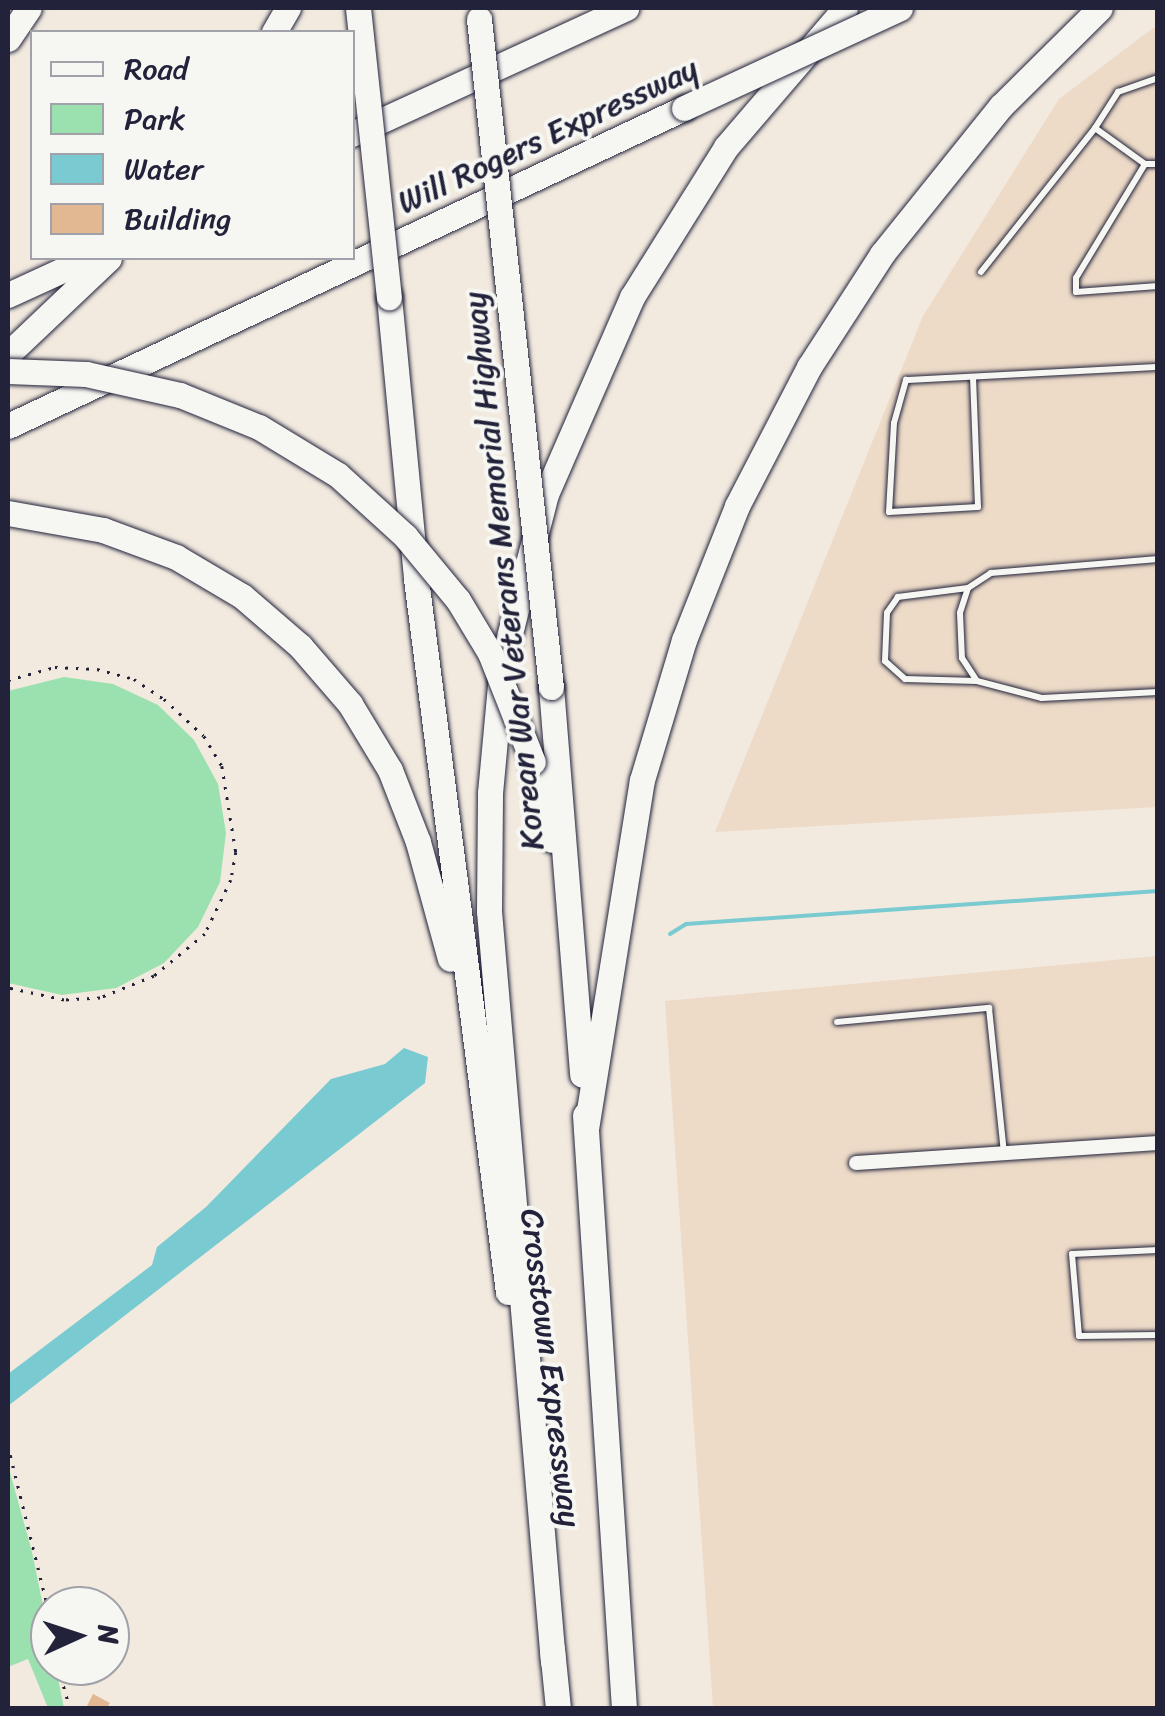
<!DOCTYPE html>
<html>
<head>
<meta charset="utf-8">
<style>
	body { margin:0 }
	#map { position:relative; width:1165px; height:1716px; overflow:hidden; background:#f2eadf; font-family:Sriracha,sans-serif }
	div>[style] { position:absolute }
	[style*='--x'] { left:calc(var(--x)*1px); top:calc(var(--y)*1px); width:calc(var(--w)*1px); rotate:calc(var(--a)*1deg) }
	.built>* { inset:0; background:#eddbc8 }
	.green>* { inset:0; background:#9ae1af }
	.water>* { inset:0; background:#79cad1 }
	.stream>* { height:4px; margin:-2px; padding:0 2px; transform-origin:2px; border-radius:2px; background:#79cad1 }
	.building>* { inset:0; background:#e1b892 }
	.path>* { height:2.5px; margin-top:-1.25px; transform-origin:0; background:repeating-linear-gradient(90deg,#22223b 0 2.5px,transparent 0 10.5px) }
	.roads { filter:drop-shadow(0 0 2px #22223b) drop-shadow(0 0 2px #22223b) }
	.lane>* { height:6px; margin:-3px; padding:0 3px; transform-origin:3px; border-radius:3px; background:#f6f6f2 }
	.street>* { height:14px; margin:-7px; padding:0 7px; transform-origin:7px; border-radius:7px; background:#f6f6f2 }
	.highway>* { height:25px; margin:-12.5px; padding:0 12.5px; transform-origin:12.5px; border-radius:12.5px; background:#f6f6f2 }
	.bridges { filter:drop-shadow(0 0 2px #22223b) drop-shadow(0 0 2px #22223b) }
	.highway-bridge>* { height:25px; margin:-12.5px; padding:0 12.5px; transform-origin:12.5px; border-radius:12.5px; background:#f6f6f2 }
	span { translate:-50% -50%; white-space:nowrap; text-align:center; line-height:1.15; -webkit-text-stroke:8px #f6f6f2; paint-order:stroke }
	.street-label { font-size:32px; color:#22223b }
	.frame { position:absolute; inset:0; border:10px solid #22223b; pointer-events:none }
	.legend { position:absolute; left:30px; top:30px; width:325px; height:230px; box-sizing:border-box; background:#f6f6f2; border:2px solid #a1a1a9; margin:0; padding:12px 18px; list-style:none; font-size:30px; color:#22223b }
	.legend li { display:flex; align-items:center; gap:20px; height:50px }
	.legend b { width:50px; border:2px solid #a1a1a9 }
	.north { position:absolute; left:30px; top:1586px; width:100px; height:100px; box-sizing:border-box; background:#f6f6f2; border:2px solid #a1a1a9; border-radius:50%; rotate:87deg; font-size:28px; font-weight:700; line-height:40px; text-align:center; color:#22223b }
	.north::after { content:''; display:block; margin:auto; width:35px; height:45px; background:#22223b; clip-path:polygon(50% 0,100% 100%,50% 72%,0 100%) }
</style>
</head>
<body>
<div id="map">
	<div class="built">
		<div style="clip-path:polygon(1157px 25px,1157px 807px,715px 832px,923px 316px,1059px 99px)"></div>
		<div style="clip-path:polygon(1157px 956px,1157px 1708px,713px 1708px,665px 1001px)"></div>
	</div>
	<div class="green">
		<div style="clip-path:polygon(64px 677px,113px 684px,158px 705px,194px 740px,218px 784px,226px 833px,220px 882px,198px 927px,164px 963px,116px 988px,62px 995px,8px 983px,8px 691px)"></div>
		<div style="clip-path:polygon(8px 1465px,32px 1552px,64px 1708px,48px 1708px,28px 1659px,8px 1667px)"></div>
	</div>
	<div class="water">
		<div style="clip-path:polygon(404px 1048px,428px 1057px,425px 1083px,8px 1406px,8px 1374px,152px 1265px,157px 1247px,206px 1207px,331px 1079px,385px 1064px)"></div>
	</div>
	<div class="stream">
		<div style="--x:670;--y:934;--w:19;--a:-32"></div>
		<div style="--x:686;--y:924;--w:473;--a:-4"></div>
	</div>
	<div class="building">
		<div style="clip-path:polygon(93px 1694px,110px 1703px,107px 1708px,86px 1708px)"></div>
	</div>
	<div class="path">
		<div style="--x:8;--y:680;--w:49;--a:-15.5"></div>
		<div style="--x:55;--y:667;--w:42;--a:2.7"></div>
		<div style="--x:97;--y:669;--w:38;--a:15"></div>
		<div style="--x:134;--y:679;--w:36;--a:34"></div>
		<div style="--x:164;--y:699;--w:54;--a:42.8"></div>
		<div style="--x:204;--y:736;--w:35;--a:59"></div>
		<div style="--x:222;--y:766;--w:87;--a:80.8"></div>
		<div style="--x:236;--y:852;--w:28;--a:100"></div>
		<div style="--x:231;--y:880;--w:60;--a:115.7"></div>
		<div style="--x:205;--y:934;--w:66;--a:140.5"></div>
		<div style="--x:154;--y:976;--w:58;--a:157.8"></div>
		<div style="--x:100;--y:998;--w:36;--a:177"></div>
		<div style="--x:64;--y:1000;--w:57;--a:-167.9"></div>
		<div style="--x:8;--y:1445;--w:176;--a:76.2"></div>
		<div style="--x:58;--y:1666;--w:44;--a:74.1"></div>
	</div>
	<div class="roads">
		<div class="lane">
			<div style="--x:1095;--y:128;--w:43;--a:-57.4"></div>
			<div style="--x:1118;--y:92;--w:42;--a:-19.3"></div>
			<div style="--x:1158;--y:164;--w:13;--a:180"></div>
			<div style="--x:1145;--y:164;--w:133;--a:121.2"></div>
			<div style="--x:1076;--y:278;--w:14;--a:90"></div>
			<div style="--x:1076;--y:292;--w:82;--a:-4.2"></div>
			<div style="--x:981;--y:272;--w:184;--a:-51.6"></div>
			<div style="--x:1095;--y:128;--w:62;--a:35.8"></div>
			<div style="--x:973;--y:377;--w:130;--a:87.8"></div>
			<div style="--x:978;--y:507;--w:89;--a:176.8"></div>
			<div style="--x:889;--y:512;--w:89;--a:-86.8"></div>
			<div style="--x:894;--y:423;--w:45;--a:-74.4"></div>
			<div style="--x:906;--y:380;--w:252;--a:-3"></div>
			<div style="--x:1158;--y:559;--w:168;--a:175.2"></div>
			<div style="--x:991;--y:573;--w:27;--a:147"></div>
			<div style="--x:968;--y:588;--w:26;--a:108"></div>
			<div style="--x:960;--y:613;--w:45;--a:87.5"></div>
			<div style="--x:962;--y:658;--w:27;--a:57"></div>
			<div style="--x:977;--y:681;--w:67;--a:14.7"></div>
			<div style="--x:1042;--y:698;--w:116;--a:-3"></div>
			<div style="--x:968;--y:588;--w:71;--a:172.7"></div>
			<div style="--x:898;--y:597;--w:19;--a:125"></div>
			<div style="--x:887;--y:613;--w:48;--a:92.4"></div>
			<div style="--x:885;--y:661;--w:27;--a:42"></div>
			<div style="--x:905;--y:679;--w:72;--a:1.6"></div>
			<div style="--x:837;--y:1022;--w:153;--a:-5.3"></div>
			<div style="--x:989;--y:1008;--w:147;--a:84.1"></div>
			<div style="--x:1158;--y:1250;--w:86;--a:177.3"></div>
			<div style="--x:1072;--y:1254;--w:82;--a:85.1"></div>
			<div style="--x:1079;--y:1336;--w:79;--a:-0.7"></div>
		</div>
		<div class="street">
			<div style="--x:856;--y:1163;--w:303;--a:-3.8"></div>
		</div>
		<div class="highway">
			<div style="--x:274;--y:32;--w:28;--a:-60"></div>
			<div style="--x:8;--y:39;--w:37;--a:-56"></div>
			<div style="--x:352;--y:134;--w:302;--a:-24.7"></div>
			<div style="--x:8;--y:295;--w:89;--a:-24.6"></div>
			<div style="--x:389;--y:297;--w:283;--a:84.5"></div>
			<div style="--x:416;--y:579;--w:719;--a:82.65"></div>
			<div style="--x:8;--y:354;--w:139;--a:-43.5"></div>
			<div style="--x:8;--y:426;--w:747;--a:-25.19"></div>
			<div style="--x:8;--y:513;--w:97;--a:10.1"></div>
			<div style="--x:103;--y:530;--w:78;--a:20.3"></div>
			<div style="--x:176;--y:557;--w:77;--a:30.6"></div>
			<div style="--x:242;--y:596;--w:77;--a:40.8"></div>
			<div style="--x:300;--y:646;--w:77;--a:49.2"></div>
			<div style="--x:350;--y:704;--w:77;--a:58.8"></div>
			<div style="--x:390;--y:770;--w:77;--a:68.7"></div>
			<div style="--x:418;--y:842;--w:121;--a:74.7"></div>
			<div style="--x:551;--y:687;--w:389;--a:85.4"></div>
			<div style="--x:533;--y:762;--w:80;--a:76.3"></div>
			<div style="--x:585;--y:1115;--w:594;--a:86.24"></div>
			<div style="--x:586;--y:1129;--w:353;--a:-80.9"></div>
			<div style="--x:642;--y:780;--w:146;--a:-73.3"></div>
			<div style="--x:684;--y:640;--w:144;--a:-68.4"></div>
			<div style="--x:737;--y:506;--w:157;--a:-62.6"></div>
			<div style="--x:809;--y:367;--w:135;--a:-57.1"></div>
			<div style="--x:882;--y:254;--w:190;--a:-51.2"></div>
			<div style="--x:1001;--y:106;--w:139;--a:-44.7"></div>
			<div style="--x:552;--y:1649;--w:59;--a:84.2"></div>
			<div style="--x:553;--y:1662;--w:754;--a:-94.87"></div>
			<div style="--x:489;--y:911;--w:118;--a:-89.5"></div>
			<div style="--x:490;--y:793;--w:130;--a:-84.7"></div>
			<div style="--x:502;--y:664;--w:176;--a:-75.5"></div>
			<div style="--x:546;--y:494;--w:215;--a:-66.4"></div>
			<div style="--x:632;--y:297;--w:177;--a:-57.9"></div>
			<div style="--x:726;--y:147;--w:183;--a:-49.4"></div>
		</div>
	</div>
	<div class="bridges">
		<div class="highway-bridge">
			<div style="--x:358;--y:8;--w:291;--a:83.9"></div>
			<div style="--x:479;--y:19;--w:672;--a:83.85"></div>
			<div style="--x:684;--y:108;--w:238;--a:-24.8"></div>
			<div style="--x:8;--y:371;--w:78;--a:2.2"></div>
			<div style="--x:86;--y:374;--w:96;--a:12.6"></div>
			<div style="--x:180;--y:395;--w:85;--a:22.1"></div>
			<div style="--x:259;--y:427;--w:92;--a:31.3"></div>
			<div style="--x:338;--y:475;--w:91;--a:42.3"></div>
			<div style="--x:405;--y:536;--w:83;--a:50.4"></div>
			<div style="--x:458;--y:600;--w:62;--a:58.9"></div>
			<div style="--x:490;--y:653;--w:117;--a:68.5"></div>
		</div>
	</div>
	<div class="street-label">
		<span style="left:548px;top:136px;rotate:-25deg">Will Rogers Expressway</span>
		<span style="left:504px;top:571px;rotate:-96deg">Korean War Veterans Memorial Highway</span>
		<span style="left:550px;top:1368px;rotate:83deg">Crosstown Expressway</span>
	</div>
	<div class="frame"></div>
	<ul class="legend">
	<li><b style="height:12px;background:#f6f6f2"></b>Road</li>
	<li><b style="height:28px;background:#9ae1af"></b>Park</li>
	<li><b style="height:28px;background:#79cad1"></b>Water</li>
	<li><b style="height:28px;background:#e1b892"></b>Building</li>
	</ul>
	<div class="north">N</div>
</div>
</body>
</html>
